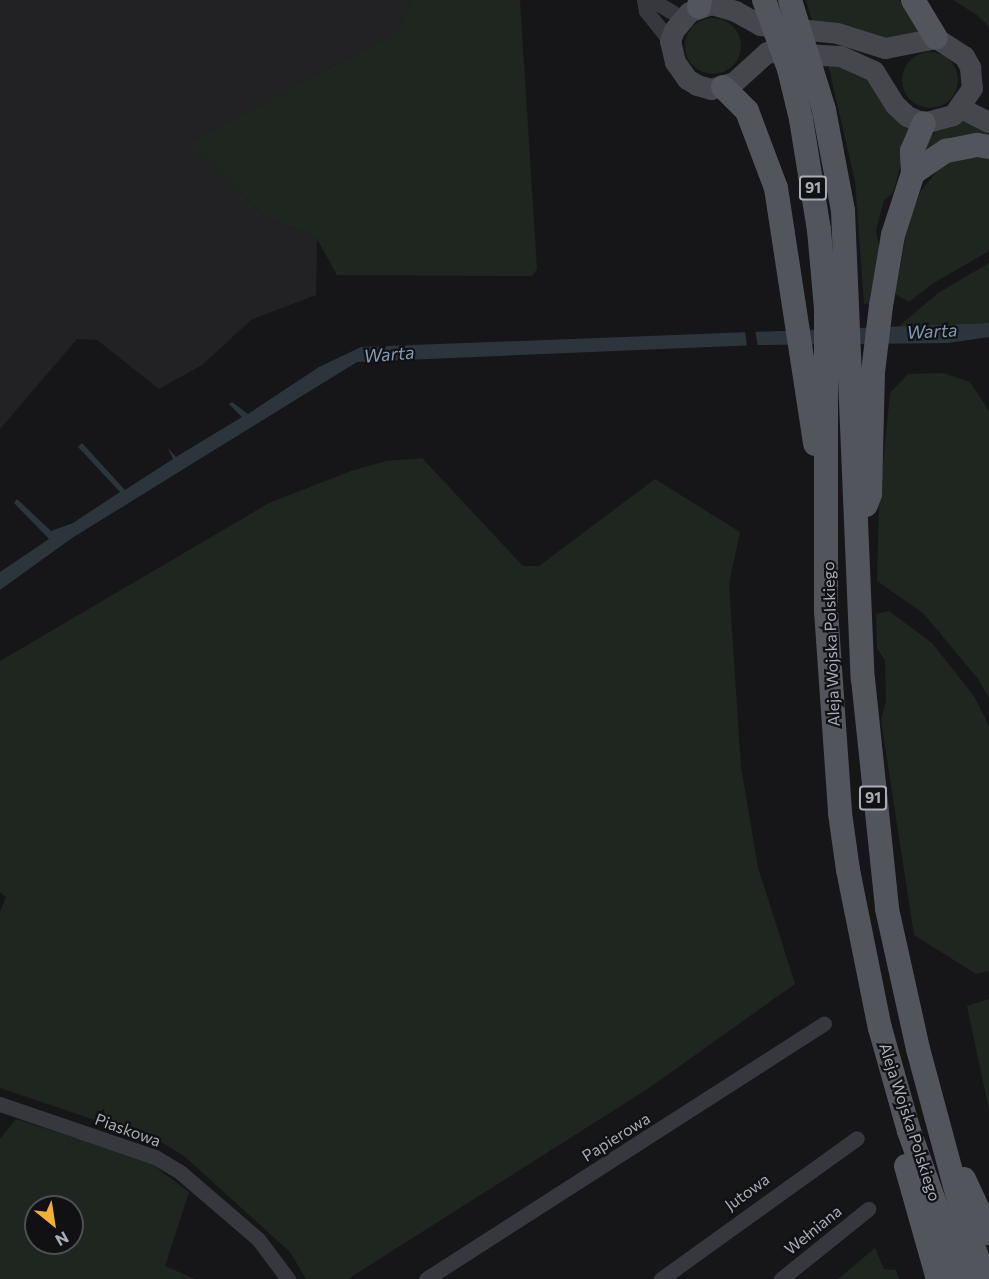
<!DOCTYPE html>
<html>
<head>
<meta charset="utf-8">
<style>
	body { margin:0 }
	#map { position:relative; width:989px; height:1279px; overflow:hidden; background:#161618; font-family:Commissioner,sans-serif }
	div>[style] { position:absolute }
	[style*='--x'] { left:calc(var(--x)*1px); top:calc(var(--y)*1px); width:calc(var(--w)*1px); rotate:calc(var(--a)*1deg) }
	.built>* { inset:0; background:#222225 }
	.green>* { inset:0; background:#1e261f }
	.round { border-radius:50% }
	.water>* { inset:0; background:#2c353c }
	.pier>* { inset:0; background:#161618 }
	.minor>* { height:15px; margin:-7.5px; padding:0 7.5px; transform-origin:7.5px; border-radius:7.5px; background:#37383d }
	.secondary>* { height:21px; margin:-10.5px; padding:0 10.5px; transform-origin:10.5px; border-radius:10.5px; background:#45474d }
	.primary>* { height:24px; margin:-12px; padding:0 12px; transform-origin:12px; border-radius:12px; background:#53555c }
	span { translate:-50% -50%; white-space:nowrap; text-align:center; line-height:1.15; -webkit-text-stroke:4.5px #111113; paint-order:stroke }
	.shield-label span { padding:2px 4px; background:#111113; border:2px solid; border-radius:4px; -webkit-text-stroke-width:0 }
	.shield-label { font-size:15px; color:#a8adb8; font-weight:700 }
	.street-label { font-size:16px; color:#a8adb8 }
	.water-label { font-size:18px; color:#7f9bb3; font-style:italic }
	.north { position:absolute; left:24px; top:1195px; width:60px; height:60px; box-sizing:border-box; background:#111113; border:2px solid #4d4f55; border-radius:50%; rotate:150deg; font-size:16px; font-weight:700; line-height:24px; text-align:center; color:#a8adb8 }
	.north::after { content:''; display:block; margin:auto; width:21px; height:27px; background:#f2b134; clip-path:polygon(50% 0,100% 100%,50% 72%,0 100%) }
</style>
</head>
<body>
<div id="map">
	<div class="built">
		<div style="clip-path:polygon(0 0,411px 0,398px 31px,190px 143px,265px 216px,317px 239px,316px 295px,251px 320px,202px 365px,159px 389px,97px 340px,77px 339px,0 429px)"></div>
	</div>
	<div class="green">
		<div style="clip-path:polygon(411px 0,520px 0,537px 269px,532px 276px,337px 275px,317px 239px,265px 216px,189px 143px,398px 31px)"></div>
		<div style="clip-path:polygon(806px 0,900px 0,919px 31px,893px 41px,812px 21px)"></div>
		<div style="clip-path:polygon(953px 0,989px 0,989px 27px,977px 15px)"></div>
		<div class="round" style="left:685px;top:18px;width:56px;height:56px"></div>
		<div class="round" style="left:902px;top:52px;width:56px;height:56px"></div>
		<div style="clip-path:polygon(827px 60px,862px 72px,911px 127px,893px 193px,884px 200px,876px 230px,880px 252px,870px 303px,864px 304px,855px 181px)"></div>
		<div style="clip-path:polygon(961px 121px,989px 127px,989px 137px,919px 153px,936px 130px)"></div>
		<div style="clip-path:polygon(989px 156px,989px 251px,932px 284px,909px 302px,895px 294px,909px 218px,921px 191px,937px 171px,954px 160px)"></div>
		<div style="clip-path:polygon(989px 263px,989px 323px,898px 327px,938px 293px)"></div>
		<div style="clip-path:polygon(943px 373px,970px 382px,989px 411px,989px 698px,978px 679px,923px 613px,877px 581px,879px 504px,890px 393px,908px 374px)"></div>
		<div style="clip-path:polygon(422px 458px,523px 566px,539px 566px,655px 479px,740px 532px,729px 584px,741px 767px,758px 867px,795px 984px,649px 1088px,348px 1279px,306px 1279px,290px 1252px,184px 1156px,163px 1143px,0 1088px,0 912px,6px 897px,0 892px,0 661px,269px 503px,351px 471px,386px 461px)"></div>
		<div style="clip-path:polygon(889px 611px,932px 643px,974px 696px,989px 726px,989px 971px,976px 974px,914px 935px,881px 720px,886px 702px,885px 661px,877px 648px,876px 614px)"></div>
		<div style="clip-path:polygon(989px 999px,989px 1110px,967px 1006px)"></div>
		<div style="clip-path:polygon(evenodd,16px 1119px,149px 1162px,189px 1192px,165px 1266px,195px 1279px,0 1279px,0 1139px,16px 1119px,36px 1207px,72px 1207px,72px 1243px,36px 1243px,36px 1207px)"></div>
		<div style="clip-path:polygon(875px 1248px,884px 1269px,896px 1270px,899px 1279px,838px 1279px)"></div>
	</div>
	<div class="water">
		<div style="clip-path:polygon(989px 323px,989px 337px,948px 343px,758px 345px,357px 362px,72px 538px,0 590px,0 572px,49px 539px,14px 503px,17px 499px,51px 531px,73px 523px,120px 492px,78px 447px,82px 443px,125px 490px,173px 459px,168px 448px,176px 457px,242px 417px,229px 404px,232px 402px,248px 414px,319px 367px,361px 347px)"></div>
	</div>
	<div class="pier">
		<div style="clip-path:polygon(745px 329px,755px 329px,758px 348px,747px 348px)"></div>
	</div>
	<div class="minor">
		<div style="--x:644;--y:0;--w:11;--a:80"></div>
		<div style="--x:646;--y:11;--w:38;--a:51"></div>
		<div style="--x:652;--y:0;--w:35;--a:31"></div>
		<div style="--x:0;--y:1104;--w:164;--a:18.9"></div>
		<div style="--x:155;--y:1157;--w:29;--a:31"></div>
		<div style="--x:180;--y:1172;--w:103;--a:40.7"></div>
		<div style="--x:258;--y:1239;--w:50;--a:53.1"></div>
		<div style="--x:426;--y:1279;--w:473;--a:-32.7"></div>
		<div style="--x:661;--y:1279;--w:241;--a:-35.7"></div>
		<div style="--x:781;--y:1279;--w:112;--a:-38.8"></div>
	</div>
	<div class="secondary">
		<div style="--x:711;--y:4;--w:25;--a:16"></div>
		<div style="--x:735;--y:11;--w:29;--a:29"></div>
		<div style="--x:760;--y:25;--w:77;--a:5.9"></div>
		<div style="--x:837;--y:33;--w:50;--a:17.4"></div>
		<div style="--x:885;--y:48;--w:52;--a:-11.1"></div>
		<div style="--x:936;--y:38;--w:33;--a:33"></div>
		<div style="--x:964;--y:56;--w:13;--a:61"></div>
		<div style="--x:970;--y:67;--w:21;--a:85"></div>
		<div style="--x:972;--y:88;--w:33;--a:125"></div>
		<div style="--x:953;--y:115;--w:30;--a:165"></div>
		<div style="--x:924;--y:123;--w:18;--a:-158"></div>
		<div style="--x:907;--y:116;--w:16;--a:-137"></div>
		<div style="--x:895;--y:105;--w:40;--a:-122"></div>
		<div style="--x:874;--y:71;--w:37;--a:-156"></div>
		<div style="--x:840;--y:56;--w:73;--a:-176.9"></div>
		<div style="--x:767;--y:52;--w:45;--a:137.7"></div>
		<div style="--x:734;--y:82;--w:24;--a:163"></div>
		<div style="--x:711;--y:89;--w:15;--a:-164"></div>
		<div style="--x:697;--y:85;--w:12;--a:-149"></div>
		<div style="--x:687;--y:79;--w:21;--a:-125"></div>
		<div style="--x:675;--y:62;--w:22;--a:-103"></div>
		<div style="--x:670;--y:41;--w:12;--a:-70"></div>
		<div style="--x:674;--y:30;--w:23;--a:-50"></div>
		<div style="--x:689;--y:12;--w:23;--a:-20"></div>
		<div style="--x:961;--y:108;--w:31;--a:27"></div>
	</div>
	<div class="primary">
		<div style="--x:764;--y:0;--w:73;--a:70.1"></div>
		<div style="--x:789;--y:69;--w:51;--a:76.5"></div>
		<div style="--x:801;--y:119;--w:112;--a:80.8"></div>
		<div style="--x:819;--y:230;--w:79;--a:84.9"></div>
		<div style="--x:826;--y:309;--w:302;--a:90"></div>
		<div style="--x:826;--y:611;--w:202;--a:86"></div>
		<div style="--x:840;--y:813;--w:58;--a:82"></div>
		<div style="--x:848;--y:870;--w:161;--a:78.6"></div>
		<div style="--x:880;--y:1028;--w:107;--a:74.3"></div>
		<div style="--x:909;--y:1131;--w:157;--a:70.3"></div>
		<div style="--x:790;--y:0;--w:115;--a:72.8"></div>
		<div style="--x:824;--y:110;--w:103;--a:79.3"></div>
		<div style="--x:843;--y:211;--w:468;--a:87.6"></div>
		<div style="--x:863;--y:679;--w:231;--a:84"></div>
		<div style="--x:887;--y:909;--w:143;--a:77.5"></div>
		<div style="--x:918;--y:1049;--w:180;--a:74.9"></div>
		<div style="--x:965;--y:1223;--w:59;--a:70.3"></div>
		<div style="--x:913;--y:0;--w:44;--a:58.8"></div>
		<div style="--x:699;--y:7;--w:7;--a:-82"></div>
		<div style="--x:723;--y:87;--w:34;--a:45"></div>
		<div style="--x:747;--y:111;--w:82;--a:69.4"></div>
		<div style="--x:776;--y:188;--w:259;--a:81.3"></div>
		<div style="--x:913;--y:173;--w:40;--a:-34"></div>
		<div style="--x:946;--y:151;--w:32;--a:-11"></div>
		<div style="--x:977;--y:145;--w:12;--a:9"></div>
		<div style="--x:866;--y:505;--w:12;--a:-70"></div>
		<div style="--x:870;--y:494;--w:122;--a:-88.6"></div>
		<div style="--x:873;--y:372;--w:66;--a:-83.1"></div>
		<div style="--x:881;--y:306;--w:72;--a:-80.4"></div>
		<div style="--x:893;--y:235;--w:65;--a:-72.1"></div>
		<div style="--x:913;--y:173;--w:22;--a:-93"></div>
		<div style="--x:912;--y:151;--w:30;--a:-67"></div>
		<div style="--x:906;--y:1166;--w:117;--a:74.2"></div>
		<div style="--x:964;--y:1179;--w:60;--a:65.2"></div>
	</div>
	<div class="shield-label">
		<span style="left:813px;top:188px">91</span>
		<span style="left:873px;top:798px">91</span>
	</div>
	<div class="street-label">
		<span style="left:831px;top:644px;rotate:-92deg">Aleja Wojska Polskiego</span>
		<span style="left:910px;top:1122px;rotate:72deg">Aleja Wojska Polskiego</span>
		<span style="left:128px;top:1130px;rotate:20deg">Piaskowa</span>
		<span style="left:616px;top:1137px;rotate:-32deg">Papierowa</span>
		<span style="left:747px;top:1192px;rotate:-36deg">Jutowa</span>
		<span style="left:813px;top:1230px;rotate:-39deg">Wełniana</span>
	</div>
	<div class="water-label">
		<span style="left:932px;top:331px;rotate:-3deg">Warta</span>
		<span style="left:389px;top:354px;rotate:-5deg">Warta</span>
	</div>
	<div class="north">N</div>
</div>
</body>
</html>
